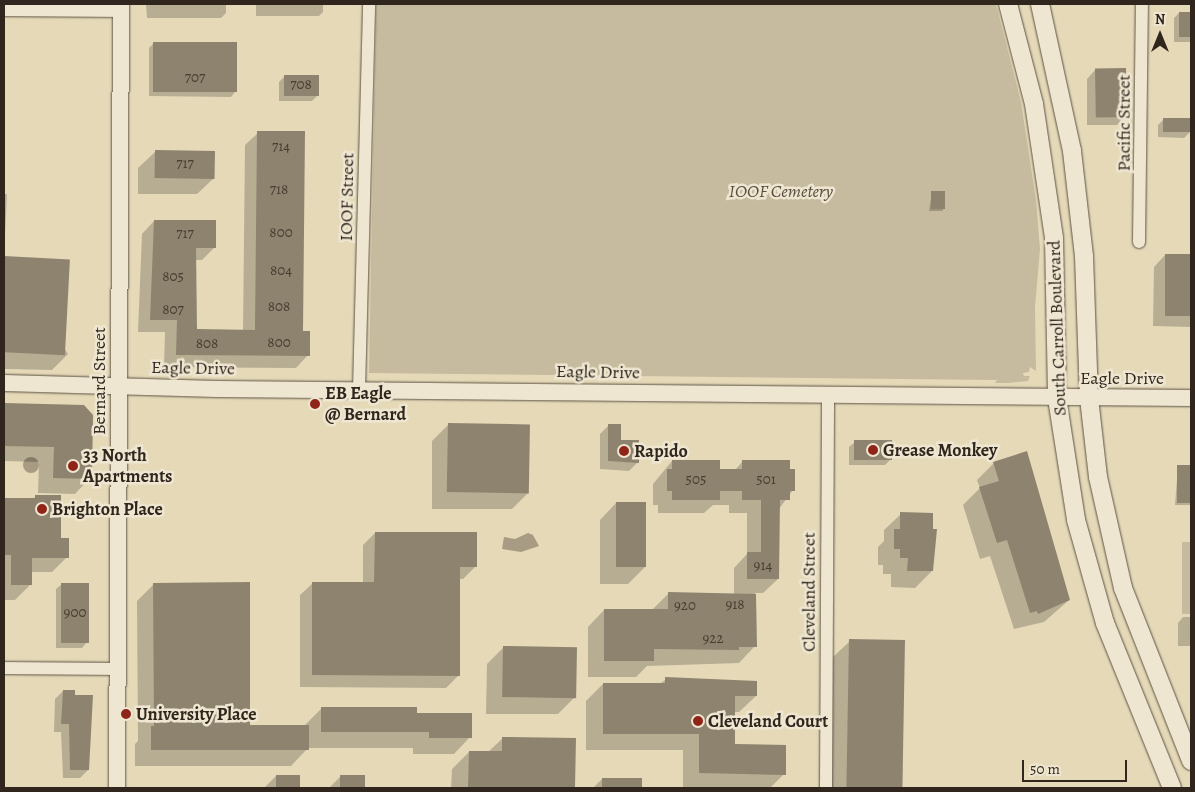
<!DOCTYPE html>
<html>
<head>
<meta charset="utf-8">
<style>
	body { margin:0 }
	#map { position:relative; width:1195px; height:792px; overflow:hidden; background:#e5d9b8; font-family:Alegreya,serif }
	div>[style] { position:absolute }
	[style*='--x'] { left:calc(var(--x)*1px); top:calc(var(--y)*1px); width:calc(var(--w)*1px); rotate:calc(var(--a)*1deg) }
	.green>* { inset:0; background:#c6bb9e; transform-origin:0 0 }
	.water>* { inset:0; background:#a79c83 }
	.round { border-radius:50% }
	.shadow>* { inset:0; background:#0003 }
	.building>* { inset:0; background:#8e836e; transform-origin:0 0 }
	.roads { filter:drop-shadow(0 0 1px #5d5344) drop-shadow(0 0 1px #5d5344) }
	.minor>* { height:12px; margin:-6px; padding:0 6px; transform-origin:6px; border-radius:6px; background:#eee6d1 }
	.tertiary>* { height:16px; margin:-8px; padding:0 8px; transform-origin:8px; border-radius:8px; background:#eee6d1 }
	.secondary>* { height:18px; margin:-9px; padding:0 9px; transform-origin:9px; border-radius:9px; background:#eee6d1 }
	.dots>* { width:14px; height:14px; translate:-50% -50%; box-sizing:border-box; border:2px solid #eee6d1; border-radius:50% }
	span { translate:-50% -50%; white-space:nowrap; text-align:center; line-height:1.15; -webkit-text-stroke:5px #eee6d1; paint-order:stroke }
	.number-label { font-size:15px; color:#483d31 }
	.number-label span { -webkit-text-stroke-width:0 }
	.street-label { font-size:18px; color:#30261d }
	.park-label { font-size:18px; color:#564b3d; font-style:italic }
	.poi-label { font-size:18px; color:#30261d; font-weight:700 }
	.left { translate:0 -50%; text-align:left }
	.frame { position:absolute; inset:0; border:5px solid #30261d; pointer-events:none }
	.north { position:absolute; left:1135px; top:10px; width:50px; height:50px; -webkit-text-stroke:4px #eee6d1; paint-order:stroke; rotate:0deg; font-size:14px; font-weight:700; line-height:20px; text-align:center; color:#30261d }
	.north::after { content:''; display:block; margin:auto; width:18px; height:22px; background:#30261d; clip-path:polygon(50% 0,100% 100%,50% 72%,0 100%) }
	.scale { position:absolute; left:1022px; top:760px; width:105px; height:22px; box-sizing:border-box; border:2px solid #30261d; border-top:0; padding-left:6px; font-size:15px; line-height:18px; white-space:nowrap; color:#30261d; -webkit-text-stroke:4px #eee6d1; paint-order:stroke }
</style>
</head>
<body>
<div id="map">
	<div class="green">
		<div style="clip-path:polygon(376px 4px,996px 4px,1021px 102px,1036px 200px,1040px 249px,1035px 307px,1036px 371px,1030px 367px,1029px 372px,1023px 373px,1024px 376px,1030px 376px,1028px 381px,1008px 383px,995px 383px,997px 380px,369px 373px)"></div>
		<div style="left:1191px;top:542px;width:72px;height:9px;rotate:90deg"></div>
	</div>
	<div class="water">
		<div class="round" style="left:23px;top:457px;width:16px;height:16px"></div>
		<div style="clip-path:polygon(528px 533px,533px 535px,539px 546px,521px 552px,502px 549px,504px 537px,515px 539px)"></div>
	</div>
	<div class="shadow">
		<div style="clip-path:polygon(146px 4px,226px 4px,226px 13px,221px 18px,147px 18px)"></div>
		<div style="clip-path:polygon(256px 4px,323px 4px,323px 12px,319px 16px,256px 16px)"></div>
		<div style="clip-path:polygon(1179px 13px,1191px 13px,1191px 42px,1174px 42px,1174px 18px)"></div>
		<div style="clip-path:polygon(154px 43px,235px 92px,231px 97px,149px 96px,149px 48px)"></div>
		<div style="clip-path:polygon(1095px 70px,1125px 116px,1117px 125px,1087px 125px,1087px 79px)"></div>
		<div style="clip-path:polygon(285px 76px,318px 95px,312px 101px,279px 101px,279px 82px)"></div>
		<div style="clip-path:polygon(1164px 119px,1190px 132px,1184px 138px,1158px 137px,1158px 125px)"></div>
		<div style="clip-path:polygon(258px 133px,308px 355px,296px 368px,164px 367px,165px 332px,138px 332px,142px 234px,154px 221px,214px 248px,202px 260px,195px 260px,196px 330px,243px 331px,245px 145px)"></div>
		<div style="clip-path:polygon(155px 152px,214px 178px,197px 194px,138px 194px,138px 168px)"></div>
		<div style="clip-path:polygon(932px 192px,944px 208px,942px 211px,929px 211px)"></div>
		<div style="clip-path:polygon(4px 194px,7px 194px,4px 257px,68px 354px,52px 370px,4px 369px)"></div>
		<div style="clip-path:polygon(1165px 255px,1191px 255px,1191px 327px,1153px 326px,1154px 267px)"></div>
		<div style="clip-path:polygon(4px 404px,83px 406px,90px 478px,75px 494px,38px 493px,39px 462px,4px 461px)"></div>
		<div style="clip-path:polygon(449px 424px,529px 492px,512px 509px,432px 509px,432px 441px)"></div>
		<div style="clip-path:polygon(608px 426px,638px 462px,629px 471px,600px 469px,600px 434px)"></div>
		<div style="clip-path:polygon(855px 442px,891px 459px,885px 465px,849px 465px,849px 447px)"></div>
		<div style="clip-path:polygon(672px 461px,718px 470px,735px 470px,743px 461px,793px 490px,779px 509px,778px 579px,763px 593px,755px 593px,755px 646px,739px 663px,647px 666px,636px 677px,588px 677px,588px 627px,604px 610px,652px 610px,669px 593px,734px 594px,734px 568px,747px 554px,747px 513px,729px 513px,729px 505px,713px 505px,704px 513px,658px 513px,658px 505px,653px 505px,653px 484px)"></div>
		<div style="clip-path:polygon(994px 463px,1069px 600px,1044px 622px,1014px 629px,990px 556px,980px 559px,963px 505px,980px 488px,977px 480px)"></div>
		<div style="clip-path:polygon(1178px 466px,1191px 466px,1191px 505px,1175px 505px)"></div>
		<div style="clip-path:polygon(60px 496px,60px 539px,67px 557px,52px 572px,31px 572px,31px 584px,15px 600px,4px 600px,4px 500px)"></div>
		<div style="clip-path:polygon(616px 503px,645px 567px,628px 584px,600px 584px,600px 520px)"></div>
		<div style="clip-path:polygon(901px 514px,936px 530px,932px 571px,915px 588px,891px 587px,891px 574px,883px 574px,883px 565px,878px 565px,878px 547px,884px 541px,884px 530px)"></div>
		<div style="clip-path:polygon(375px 533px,476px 566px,463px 579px,459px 579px,459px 675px,446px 688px,300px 687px,300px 595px,313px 583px,363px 583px,363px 545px)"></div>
		<div style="clip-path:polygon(62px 584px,87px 642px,82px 648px,56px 648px,56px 589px)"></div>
		<div style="clip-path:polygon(154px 584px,248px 726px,304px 726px,321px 709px,416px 714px,470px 737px,454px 754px,413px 754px,413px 748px,308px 748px,291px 766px,135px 766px,135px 744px,138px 741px,137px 601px)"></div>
		<div style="clip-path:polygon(1183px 617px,1191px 617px,1191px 646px,1178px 646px,1178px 623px)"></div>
		<div style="clip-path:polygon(850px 641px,903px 641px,902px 788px,832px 788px,833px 657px)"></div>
		<div style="clip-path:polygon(503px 648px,575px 697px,558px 714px,486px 714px,487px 664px)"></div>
		<div style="clip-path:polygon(666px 679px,756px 696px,739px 712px,734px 712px,733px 746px,784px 774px,770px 788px,683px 788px,683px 750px,586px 750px,586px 701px,603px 684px,660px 684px)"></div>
		<div style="clip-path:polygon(63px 691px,88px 770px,80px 778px,63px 778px,61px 732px,54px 732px,55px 699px)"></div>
		<div style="clip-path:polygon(503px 738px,575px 739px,574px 788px,451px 788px,452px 769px,469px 752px,488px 752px)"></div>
		<div style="clip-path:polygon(276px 776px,299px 776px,299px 788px,264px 788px)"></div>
		<div style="clip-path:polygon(341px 776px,364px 776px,364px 788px,329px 788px)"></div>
		<div style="clip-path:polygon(602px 779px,641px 779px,641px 788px,593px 788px)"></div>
	</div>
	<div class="building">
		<div style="left:1179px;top:12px;width:12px;height:25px"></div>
		<div style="left:153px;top:42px;width:84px;height:50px"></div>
		<div style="left:1126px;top:68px;width:49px;height:31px;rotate:89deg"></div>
		<div style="left:284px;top:75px;width:35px;height:21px"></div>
		<div style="left:1163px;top:118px;width:28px;height:14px"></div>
		<div style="clip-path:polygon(257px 131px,305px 131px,303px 331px,310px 331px,310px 356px,176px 355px,177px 320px,150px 320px,154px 220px,216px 220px,216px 248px,196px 248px,197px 329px,255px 330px)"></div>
		<div style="left:155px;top:150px;width:60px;height:28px;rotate:1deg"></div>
		<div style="left:931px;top:191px;width:14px;height:18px"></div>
		<div style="left:1165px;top:254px;width:26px;height:62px"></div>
		<div style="left:4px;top:256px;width:66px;height:96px;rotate:3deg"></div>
		<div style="clip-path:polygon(4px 403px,84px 405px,93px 415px,92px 479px,53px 478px,54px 447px,4px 446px)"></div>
		<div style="left:448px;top:423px;width:82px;height:69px;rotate:1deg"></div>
		<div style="clip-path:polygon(608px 424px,621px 424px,621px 440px,639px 440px,639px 463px,608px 461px)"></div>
		<div style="left:854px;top:440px;width:38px;height:20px"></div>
		<div style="clip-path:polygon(1027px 451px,1070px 600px,1038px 614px,1037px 611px,1030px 613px,1007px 540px,997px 543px,979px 487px,999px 481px,993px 462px)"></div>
		<div style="clip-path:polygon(672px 460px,720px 460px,720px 469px,742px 469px,742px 460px,790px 460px,790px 469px,795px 469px,795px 491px,790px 491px,790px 500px,780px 500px,779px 579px,747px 579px,747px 552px,761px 552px,761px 500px,742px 500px,742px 491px,720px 491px,720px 500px,672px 500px,672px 491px,667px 491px,667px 469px,672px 469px)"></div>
		<div style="left:1177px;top:465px;width:14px;height:38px"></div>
		<div style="clip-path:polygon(35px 495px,61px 495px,61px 538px,69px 538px,69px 558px,32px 558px,32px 585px,11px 585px,11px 555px,4px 555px,4px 498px,35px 498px)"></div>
		<div style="left:616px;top:502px;width:30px;height:65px"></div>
		<div style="clip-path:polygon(900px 512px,933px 513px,933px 529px,937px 529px,933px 571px,907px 571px,908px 558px,900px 558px,900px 549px,894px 549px,894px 529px,900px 529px)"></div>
		<div style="clip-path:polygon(375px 532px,477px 532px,477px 567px,460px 567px,460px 676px,312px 675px,312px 582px,374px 582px)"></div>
		<div style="clip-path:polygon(250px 582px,250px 725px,309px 725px,309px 750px,151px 750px,151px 726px,154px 726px,153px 583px)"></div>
		<div style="left:61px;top:583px;width:28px;height:60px"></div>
		<div style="clip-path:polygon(668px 592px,756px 594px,757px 647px,739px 647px,739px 650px,654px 649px,654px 661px,604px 661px,604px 609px,668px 609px)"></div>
		<div style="left:849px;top:639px;width:56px;height:149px;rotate:1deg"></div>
		<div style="left:503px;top:646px;width:74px;height:51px;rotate:1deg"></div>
		<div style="clip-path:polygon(665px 677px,757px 681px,757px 696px,735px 696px,735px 744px,786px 745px,786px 775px,699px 773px,699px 734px,603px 734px,603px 683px,665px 683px)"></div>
		<div style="clip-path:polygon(63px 690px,75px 690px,75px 695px,93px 695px,89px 770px,70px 770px,69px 724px,61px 724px)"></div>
		<div style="clip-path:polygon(321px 707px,417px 707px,417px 713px,472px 713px,472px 738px,429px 738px,429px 732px,321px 732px)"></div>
		<div style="clip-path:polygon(502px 737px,576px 738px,575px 788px,468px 788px,469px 751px,502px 751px)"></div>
		<div style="left:276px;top:775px;width:24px;height:13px"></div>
		<div style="left:340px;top:775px;width:25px;height:13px"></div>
		<div style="left:602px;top:778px;width:40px;height:10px"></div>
	</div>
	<div class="roads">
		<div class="minor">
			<div style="--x:4;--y:10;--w:117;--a:0.5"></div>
			<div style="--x:1139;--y:242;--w:238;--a:-89.3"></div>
			<div style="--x:359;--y:390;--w:386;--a:-88.5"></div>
			<div style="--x:4;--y:668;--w:113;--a:0.5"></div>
			<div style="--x:826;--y:788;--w:392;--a:-89.7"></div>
		</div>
		<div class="tertiary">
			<div style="--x:4;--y:383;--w:213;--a:1.6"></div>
			<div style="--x:217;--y:389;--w:974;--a:0.53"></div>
			<div style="--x:117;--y:788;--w:784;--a:-89.71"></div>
		</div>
		<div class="secondary">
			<div style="--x:1008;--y:4;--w:103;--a:75.4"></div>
			<div style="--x:1034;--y:104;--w:135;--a:81.5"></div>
			<div style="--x:1054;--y:238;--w:160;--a:88.9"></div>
			<div style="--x:1057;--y:398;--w:123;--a:81.1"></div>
			<div style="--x:1076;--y:520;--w:107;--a:74.3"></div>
			<div style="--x:1105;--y:623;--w:178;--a:67.9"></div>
			<div style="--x:1040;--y:4;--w:150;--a:77.7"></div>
			<div style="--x:1072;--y:151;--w:106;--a:83.5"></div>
			<div style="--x:1084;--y:256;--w:142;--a:88"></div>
			<div style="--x:1089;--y:398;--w:80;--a:83.5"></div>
			<div style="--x:1098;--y:477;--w:114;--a:77.3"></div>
			<div style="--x:1123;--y:588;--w:186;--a:68.5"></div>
		</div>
	</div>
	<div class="dots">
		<div style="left:315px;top:404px;background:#8f2418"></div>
		<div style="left:873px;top:450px;background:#8f2418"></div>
		<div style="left:624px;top:451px;background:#8f2418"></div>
		<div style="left:73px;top:466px;background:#8f2418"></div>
		<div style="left:42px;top:509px;background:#8f2418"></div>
		<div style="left:126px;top:714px;background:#8f2418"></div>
		<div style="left:698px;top:721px;background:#8f2418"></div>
	</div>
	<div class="number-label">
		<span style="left:195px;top:78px">707</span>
		<span style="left:301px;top:85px">708</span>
		<span style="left:281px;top:147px">714</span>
		<span style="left:185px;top:164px">717</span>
		<span style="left:279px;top:190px">718</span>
		<span style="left:281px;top:233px">800</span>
		<span style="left:185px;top:234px">717</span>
		<span style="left:281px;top:271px">804</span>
		<span style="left:173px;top:277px">805</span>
		<span style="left:279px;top:307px">808</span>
		<span style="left:173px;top:310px">807</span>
		<span style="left:279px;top:343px">800</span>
		<span style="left:207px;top:344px">808</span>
		<span style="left:696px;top:480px">505</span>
		<span style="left:766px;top:480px">501</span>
		<span style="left:763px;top:566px">914</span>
		<span style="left:735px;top:605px">918</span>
		<span style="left:685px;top:606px">920</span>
		<span style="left:75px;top:613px">900</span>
		<span style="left:713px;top:639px">922</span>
	</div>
	<div class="street-label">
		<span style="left:1124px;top:123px;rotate:-90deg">Pacific Street</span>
		<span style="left:347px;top:197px;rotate:-89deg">IOOF Street</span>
		<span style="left:1057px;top:328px;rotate:-92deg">South Carroll Boulevard</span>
		<span style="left:193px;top:368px;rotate:1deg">Eagle Drive</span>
		<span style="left:598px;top:372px;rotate:1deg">Eagle Drive</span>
		<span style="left:1122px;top:378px">Eagle Drive</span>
		<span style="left:99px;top:381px;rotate:-90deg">Bernard Street</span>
		<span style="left:809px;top:592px;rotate:-90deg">Cleveland Street</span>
	</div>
	<div class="park-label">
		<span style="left:781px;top:191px">IOOF Cemetery</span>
	</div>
	<div class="poi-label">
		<span class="left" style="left:325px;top:404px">EB Eagle<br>@ Bernard</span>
		<span class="left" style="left:883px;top:450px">Grease Monkey</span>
		<span class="left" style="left:634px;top:451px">Rapido</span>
		<span class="left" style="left:83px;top:466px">33 North<br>Apartments</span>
		<span class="left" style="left:52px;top:509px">Brighton Place</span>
		<span class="left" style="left:136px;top:714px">University Place</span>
		<span class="left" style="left:708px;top:721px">Cleveland Court</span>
	</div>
	<div class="frame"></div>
	<div class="north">N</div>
	<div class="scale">50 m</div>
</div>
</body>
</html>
